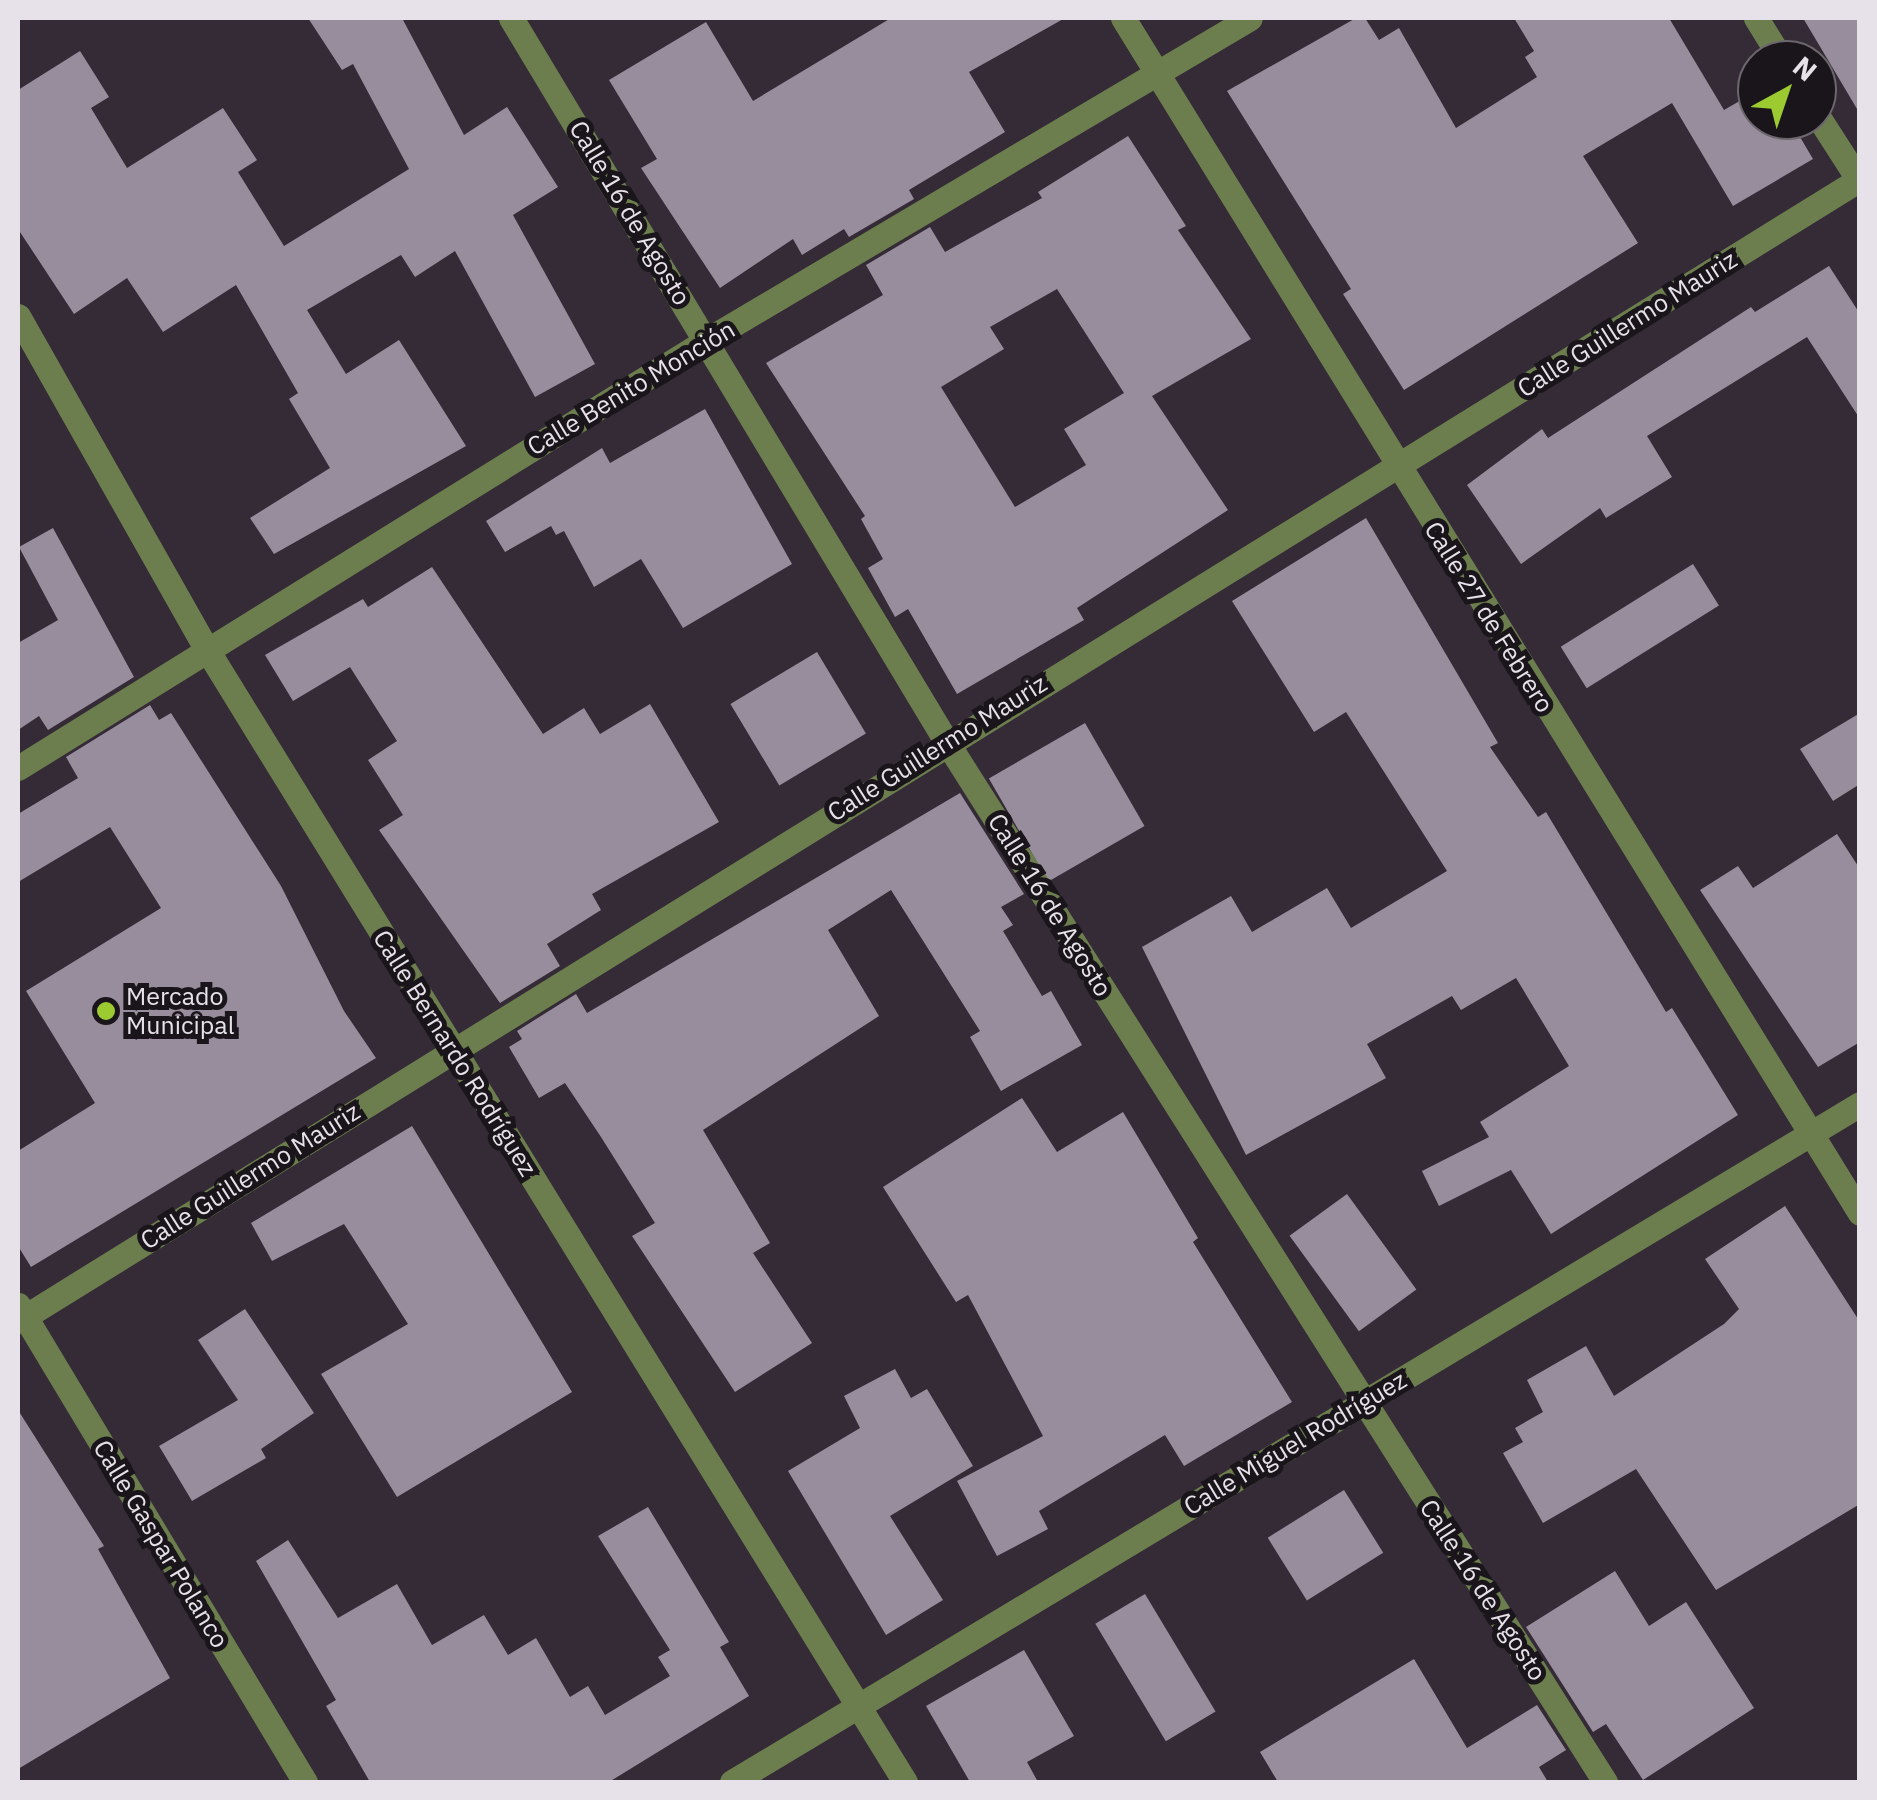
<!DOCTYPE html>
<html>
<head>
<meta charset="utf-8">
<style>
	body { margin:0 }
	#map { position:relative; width:1877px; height:1800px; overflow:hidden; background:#342b37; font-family:"IBM Plex Sans",sans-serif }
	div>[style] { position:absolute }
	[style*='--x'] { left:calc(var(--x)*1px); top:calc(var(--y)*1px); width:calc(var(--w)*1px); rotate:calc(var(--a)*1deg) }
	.building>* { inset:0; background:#988d9c; transform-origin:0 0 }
	.minor>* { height:25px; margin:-12.5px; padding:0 12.5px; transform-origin:12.5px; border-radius:12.5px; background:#6c7e4d }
	.dots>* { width:28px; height:28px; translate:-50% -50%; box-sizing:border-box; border:5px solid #19151a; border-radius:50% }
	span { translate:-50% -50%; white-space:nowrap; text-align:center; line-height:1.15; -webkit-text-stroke:10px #19151a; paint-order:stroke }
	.street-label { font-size:25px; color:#e7e1e9 }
	.poi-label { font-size:25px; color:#e7e1e9 }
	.left { translate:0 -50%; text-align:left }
	.frame { position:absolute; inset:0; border:20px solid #e7e1e9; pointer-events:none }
	.north { position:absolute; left:1737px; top:40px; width:100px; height:100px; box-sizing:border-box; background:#19151a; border:2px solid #6b676d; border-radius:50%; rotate:40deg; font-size:28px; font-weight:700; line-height:40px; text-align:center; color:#e7e1e9 }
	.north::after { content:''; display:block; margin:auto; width:35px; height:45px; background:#9cca31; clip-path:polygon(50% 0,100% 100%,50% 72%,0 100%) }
</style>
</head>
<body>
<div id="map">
	<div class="building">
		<div style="clip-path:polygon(308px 18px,402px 18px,464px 135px,507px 107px,558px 187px,513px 215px,595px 364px,535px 397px,455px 251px,415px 277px,401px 255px,307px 310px,346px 374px,399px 340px,466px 446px,274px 554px,250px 518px,330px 468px,289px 399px,298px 393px,236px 285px,163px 332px,127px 278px,74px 314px,18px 229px,18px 90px,80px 51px,109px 97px,91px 108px,127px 168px,223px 108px,257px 160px,238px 172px,284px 246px,409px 169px,353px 64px,342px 70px)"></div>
		<div style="clip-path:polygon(891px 18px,1065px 18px,969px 72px,1005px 132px,909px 190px,914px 199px,849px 237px,844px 229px,802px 255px,793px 239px,720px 288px,641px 168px,657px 159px,609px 80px,706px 22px,753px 101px)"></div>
		<div style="clip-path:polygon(1356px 18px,1365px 18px,1379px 40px,1399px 28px,1456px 128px,1537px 77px,1525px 57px,1534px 51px,1514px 18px,1669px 18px,1724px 110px,1757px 91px,1757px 120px,1790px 120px,1813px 159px,1733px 206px,1672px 103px,1583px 156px,1638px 243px,1404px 390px,1343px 294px,1351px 289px,1227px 91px)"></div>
		<div style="clip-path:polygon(1803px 18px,1860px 18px,1860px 114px)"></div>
		<div style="clip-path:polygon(evenodd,1128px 136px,1186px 226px,1178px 230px,1251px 339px,1152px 396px,1228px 510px,1077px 608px,1084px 620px,957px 694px,908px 609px,895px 617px,868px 568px,883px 559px,861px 519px,865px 516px,766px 363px,883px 295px,866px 265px,930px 227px,945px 252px,1042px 198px,1038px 192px,1128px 136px,1057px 289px,1124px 393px,1064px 429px,1086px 465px,1015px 507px,941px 387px,1004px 349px,990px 327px,1057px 289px)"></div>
		<div style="clip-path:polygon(1829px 266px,1860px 314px,1860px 419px,1807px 337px,1647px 436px,1672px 477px,1606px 518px,1600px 508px,1521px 564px,1467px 485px,1542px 429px,1548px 438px,1751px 307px,1755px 312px)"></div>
		<div style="clip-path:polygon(705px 409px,792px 564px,683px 628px,641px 559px,594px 587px,564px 531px,556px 535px,551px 526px,505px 552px,486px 521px,602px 448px,610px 463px)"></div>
		<div style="clip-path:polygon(1366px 518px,1498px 743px,1490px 747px,1538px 817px,1546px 812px,1666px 1012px,1672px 1008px,1738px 1115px,1551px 1234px,1511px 1170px,1439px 1206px,1422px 1171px,1489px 1137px,1480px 1122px,1569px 1066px,1516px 978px,1461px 1010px,1452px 996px,1367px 1044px,1386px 1078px,1246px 1155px,1142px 947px,1231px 896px,1252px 932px,1327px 888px,1351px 928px,1447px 871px,1346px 712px,1314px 732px,1232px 601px)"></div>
		<div style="clip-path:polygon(53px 528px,134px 677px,48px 730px,39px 716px,18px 730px,18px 643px,58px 620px,19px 547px)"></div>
		<div style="left:1693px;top:564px;width:49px;height:156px;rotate:58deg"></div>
		<div style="clip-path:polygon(432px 567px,543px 734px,584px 708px,600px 734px,650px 704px,719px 822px,592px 894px,601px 910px,547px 944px,560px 966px,500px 1003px,379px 830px,403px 815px,368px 760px,397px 741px,350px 667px,293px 701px,265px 655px,363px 599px,368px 607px)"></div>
		<div style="left:817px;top:652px;width:95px;height:101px;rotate:59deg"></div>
		<div style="clip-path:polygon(150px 705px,159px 720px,171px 713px,281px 886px,344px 1011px,376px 1058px,31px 1267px,18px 1246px,18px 1151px,95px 1103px,26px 991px,161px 908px,110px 827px,18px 882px,18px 814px,78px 778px,66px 757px)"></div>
		<div style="clip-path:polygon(1860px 713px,1860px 784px,1833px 801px,1800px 749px)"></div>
		<div style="left:1085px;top:723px;width:119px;height:111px;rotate:60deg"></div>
		<div style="clip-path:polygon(960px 793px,1024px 894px,1001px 907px,1013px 925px,1003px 931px,1042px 996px,1051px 991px,1082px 1045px,1001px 1091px,970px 1037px,980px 1031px,891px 890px,828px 930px,879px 1016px,703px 1130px,770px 1243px,753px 1253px,812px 1343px,735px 1392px,632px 1236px,655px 1223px,601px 1137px,565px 1083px,539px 1098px,509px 1047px,522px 1039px,517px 1031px,576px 994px,587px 1013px)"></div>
		<div style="clip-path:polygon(1837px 834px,1860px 869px,1860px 1042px,1818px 1067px,1700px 890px,1738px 866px,1753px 888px)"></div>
		<div style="clip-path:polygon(1022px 1098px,1057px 1152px,1123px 1112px,1198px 1238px,1193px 1242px,1292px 1402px,1184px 1466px,1165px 1435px,1039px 1511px,1048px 1529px,997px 1556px,957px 1481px,1043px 1436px,968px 1295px,956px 1302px,883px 1187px)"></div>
		<div style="clip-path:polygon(412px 1126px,572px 1392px,397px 1497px,321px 1374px,408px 1324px,344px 1224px,272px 1261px,251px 1223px)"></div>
		<div style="left:1347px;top:1194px;width:118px;height:71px;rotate:54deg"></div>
		<div style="clip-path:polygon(1785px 1206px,1860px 1322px,1860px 1504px,1716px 1590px,1636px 1469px,1543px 1523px,1503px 1453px,1523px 1442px,1515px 1428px,1543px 1412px,1527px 1380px,1586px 1346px,1614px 1396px,1724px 1324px,1739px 1309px,1705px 1259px)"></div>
		<div style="clip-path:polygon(245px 1309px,314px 1413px,261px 1449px,266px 1458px,192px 1501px,159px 1446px,238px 1400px,198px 1340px)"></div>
		<div style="clip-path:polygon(895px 1369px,911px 1398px,927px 1389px,973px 1466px,890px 1516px,943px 1600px,886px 1635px,788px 1471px,860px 1428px,844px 1396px)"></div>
		<div style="clip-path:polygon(18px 1410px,104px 1546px,98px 1549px,170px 1678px,18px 1769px)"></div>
		<div style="left:1344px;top:1490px;width:74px;height:90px;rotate:58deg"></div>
		<div style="clip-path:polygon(648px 1507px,729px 1642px,720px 1647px,749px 1696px,609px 1782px,370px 1782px,326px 1706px,336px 1700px,256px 1561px,288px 1540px,338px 1618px,397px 1584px,432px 1645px,484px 1615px,508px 1655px,536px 1638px,570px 1697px,588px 1686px,605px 1715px,670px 1676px,658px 1657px,670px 1650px,598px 1536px)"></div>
		<div style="clip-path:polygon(1615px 1571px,1649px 1626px,1686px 1602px,1754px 1708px,1643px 1780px,1606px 1724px,1593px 1732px,1526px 1627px)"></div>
		<div style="left:1145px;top:1594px;width:137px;height:58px;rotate:59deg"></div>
		<div style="clip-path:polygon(1024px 1650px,1074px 1736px,1027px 1762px,1038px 1782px,970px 1782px,926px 1706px)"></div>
		<div style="clip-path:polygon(1414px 1659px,1467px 1748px,1537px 1705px,1566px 1750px,1539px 1767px,1548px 1782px,1278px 1782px,1260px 1752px)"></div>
	</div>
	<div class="minor">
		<div style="--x:511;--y:18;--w:844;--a:58.97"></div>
		<div style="--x:946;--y:741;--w:1232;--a:57.66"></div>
		<div style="--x:1123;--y:18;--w:1404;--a:58.34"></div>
		<div style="--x:1756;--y:18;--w:49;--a:58.2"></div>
		<div style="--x:1817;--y:115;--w:80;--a:57.3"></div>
		<div style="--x:18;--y:316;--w:382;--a:60.5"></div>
		<div style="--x:206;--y:648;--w:1332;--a:58.35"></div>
		<div style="--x:18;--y:768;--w:811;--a:-31.85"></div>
		<div style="--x:707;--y:340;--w:631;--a:-30.67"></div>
		<div style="--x:18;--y:1305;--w:557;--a:58.97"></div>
		<div style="--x:18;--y:1321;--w:2167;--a:-31.8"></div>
		<div style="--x:732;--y:1782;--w:1316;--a:-31.01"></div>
	</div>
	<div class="dots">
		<div style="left:106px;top:1011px;background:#9cca31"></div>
	</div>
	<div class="street-label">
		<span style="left:630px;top:213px;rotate:59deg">Calle 16 de Agosto</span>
		<span style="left:1627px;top:324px;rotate:-32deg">Calle Guillermo Mauriz</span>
		<span style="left:631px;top:388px;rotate:-31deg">Calle Benito Monción</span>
		<span style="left:1489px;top:617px;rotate:58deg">Calle 27 de Febrero</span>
		<span style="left:937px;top:748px;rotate:-32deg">Calle Guillermo Mauriz</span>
		<span style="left:1050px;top:905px;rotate:58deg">Calle 16 de Agosto</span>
		<span style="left:455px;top:1053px;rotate:58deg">Calle Bernardo Rodríguez</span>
		<span style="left:250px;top:1176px;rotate:-32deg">Calle Guillermo Mauriz</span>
		<span style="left:1295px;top:1443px;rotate:-31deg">Calle Miguel Rodríguez</span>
		<span style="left:161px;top:1544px;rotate:59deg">Calle Gaspar Polanco</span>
		<span style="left:1483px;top:1590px;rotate:57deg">Calle 16 de Agosto</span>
	</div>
	<div class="poi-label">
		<span class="left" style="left:126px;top:1011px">Mercado<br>Municipal</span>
	</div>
	<div class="frame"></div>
	<div class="north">N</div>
</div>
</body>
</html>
